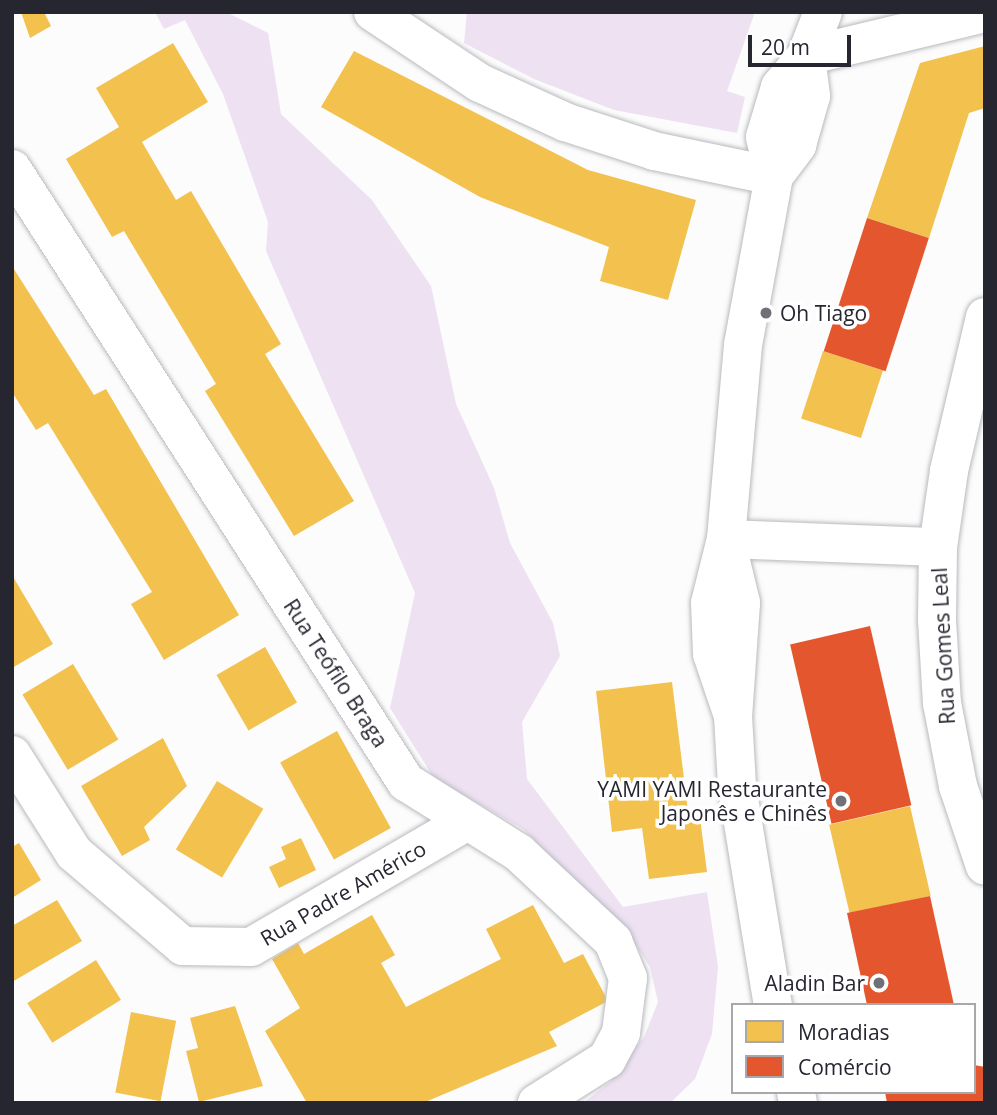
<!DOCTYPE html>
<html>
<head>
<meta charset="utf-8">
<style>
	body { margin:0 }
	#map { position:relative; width:997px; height:1115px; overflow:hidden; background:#fcfcfc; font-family:"Open Sans",sans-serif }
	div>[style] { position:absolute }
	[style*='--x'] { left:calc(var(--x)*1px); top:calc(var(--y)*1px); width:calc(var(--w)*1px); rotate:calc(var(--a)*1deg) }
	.green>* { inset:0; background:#ede1f2 }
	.homes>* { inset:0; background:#f2c14e; transform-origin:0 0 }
	.shops>* { inset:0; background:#e4572e; transform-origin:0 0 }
	.roads { filter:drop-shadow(0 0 2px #b9babf) drop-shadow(0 0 2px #b9babf) }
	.minor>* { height:38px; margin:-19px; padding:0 19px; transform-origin:19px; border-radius:19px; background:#fff }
	.tertiary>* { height:38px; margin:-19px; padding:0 19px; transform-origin:19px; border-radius:19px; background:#fff }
	.dots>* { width:19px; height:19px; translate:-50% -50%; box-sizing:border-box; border:4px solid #fff; border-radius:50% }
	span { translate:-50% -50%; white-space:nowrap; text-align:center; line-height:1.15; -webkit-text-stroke:7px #fff; paint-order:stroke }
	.poi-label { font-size:21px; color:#252630 }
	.left { translate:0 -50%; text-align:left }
	.right { translate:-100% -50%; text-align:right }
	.street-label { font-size:21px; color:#252630 }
	.frame { position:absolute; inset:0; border:14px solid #252630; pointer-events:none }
	.legend { position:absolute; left:731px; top:1003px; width:245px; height:91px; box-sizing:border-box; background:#fff; border:2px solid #a8a8ac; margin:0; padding:9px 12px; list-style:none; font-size:21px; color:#252630 }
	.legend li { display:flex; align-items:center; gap:14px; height:35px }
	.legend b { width:35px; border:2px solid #a8a8ac }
	.scale { position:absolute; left:748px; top:35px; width:103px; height:32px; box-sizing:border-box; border:4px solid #252630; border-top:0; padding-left:9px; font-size:21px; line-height:24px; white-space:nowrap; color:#252630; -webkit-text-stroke:5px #fff; paint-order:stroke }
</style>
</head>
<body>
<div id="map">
	<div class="green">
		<div style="clip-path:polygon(155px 12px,226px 12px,268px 33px,281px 114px,372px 200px,431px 286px,456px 404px,494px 488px,510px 543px,553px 623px,560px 656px,522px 722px,527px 779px,623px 907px,707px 892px,718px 967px,712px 1034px,695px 1079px,670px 1103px,583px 1103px,610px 1082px,644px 1037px,658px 1002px,650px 967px,628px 934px,523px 829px,434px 778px,390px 708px,415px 593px,266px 251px,268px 222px,223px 94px,185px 20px,164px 29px)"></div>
		<div style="clip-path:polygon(467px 12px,755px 12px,727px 91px,745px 97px,737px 133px,614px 110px,534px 79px,464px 43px)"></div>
	</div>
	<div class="homes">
		<div style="clip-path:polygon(21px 12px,44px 12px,51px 26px,30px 38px)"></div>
		<div style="clip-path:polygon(173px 43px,208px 102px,142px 142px,176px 200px,191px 191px,281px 344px,265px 354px,354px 501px,294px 536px,205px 391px,216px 384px,124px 231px,112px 237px,66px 159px,119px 127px,96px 88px)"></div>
		<div style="clip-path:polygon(985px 46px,985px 108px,969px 113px,929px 238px,867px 218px,920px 63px)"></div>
		<div style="clip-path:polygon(354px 51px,588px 170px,696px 200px,668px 300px,600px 281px,609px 247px,480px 197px,321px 107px)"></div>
		<div style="clip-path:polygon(12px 266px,94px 395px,106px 389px,239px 615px,164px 660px,131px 604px,152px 592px,48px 423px,36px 430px,12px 392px)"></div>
		<div style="left:823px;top:351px;width:63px;height:71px;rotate:18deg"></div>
		<div style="clip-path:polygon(12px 575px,53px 644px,12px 668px)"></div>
		<div style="left:265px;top:647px;width:64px;height:56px;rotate:60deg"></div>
		<div style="left:73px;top:664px;width:88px;height:59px;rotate:59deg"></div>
		<div style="clip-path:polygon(672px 682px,689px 819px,700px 818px,707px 872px,649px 879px,642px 828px,612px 832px,596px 691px)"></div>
		<div style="left:337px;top:731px;width:111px;height:65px;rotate:61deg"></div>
		<div style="clip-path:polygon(163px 738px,187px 786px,144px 827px,150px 840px,122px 856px,81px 786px)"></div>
		<div style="left:217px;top:781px;width:54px;height:80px;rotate:31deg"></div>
		<div style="left:910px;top:806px;width:92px;height:83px;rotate:77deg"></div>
		<div style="clip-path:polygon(301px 838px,316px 870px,279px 888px,269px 867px,286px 859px,281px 847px)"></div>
		<div style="clip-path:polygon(19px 843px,41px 880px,12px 898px,12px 847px)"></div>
		<div style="clip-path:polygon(57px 900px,82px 941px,12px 982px,12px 926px)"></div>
		<div style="clip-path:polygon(533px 905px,564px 963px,583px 954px,608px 1001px,549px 1032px,557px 1046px,423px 1103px,307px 1103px,265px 1031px,300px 1008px,272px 959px,298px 943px,304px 954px,372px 915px,395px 955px,381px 963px,406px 1007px,501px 959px,486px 929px)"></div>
		<div style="left:96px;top:960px;width:47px;height:81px;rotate:58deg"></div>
		<div style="clip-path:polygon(235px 1006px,263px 1086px,199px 1102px,186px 1051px,198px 1048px,190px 1018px)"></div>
		<div style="left:131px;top:1012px;width:46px;height:82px;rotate:11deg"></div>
	</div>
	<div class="shops">
		<div style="left:867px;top:218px;width:65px;height:140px;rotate:18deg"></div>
		<div style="left:870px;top:626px;width:184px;height:82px;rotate:77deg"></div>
		<div style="clip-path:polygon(930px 896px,954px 1005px,867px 1005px,847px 913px)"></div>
		<div style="clip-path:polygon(974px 1065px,985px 1067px,985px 1103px,887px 1103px,885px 1092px,974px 1092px)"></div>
	</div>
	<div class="roads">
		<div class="minor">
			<div style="--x:806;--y:56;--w:184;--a:-13.5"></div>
			<div style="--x:12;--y:169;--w:729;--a:57.27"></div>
			<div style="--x:406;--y:782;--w:133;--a:32.1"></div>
			<div style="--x:519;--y:853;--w:129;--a:43.1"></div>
			<div style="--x:613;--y:941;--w:40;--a:68"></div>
			<div style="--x:628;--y:978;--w:55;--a:97.3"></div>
			<div style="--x:621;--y:1033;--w:30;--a:118"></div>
			<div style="--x:607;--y:1059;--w:83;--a:147.8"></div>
			<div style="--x:985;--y:317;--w:158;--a:103.2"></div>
			<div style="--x:949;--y:471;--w:77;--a:98.2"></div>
			<div style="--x:938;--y:547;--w:73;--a:90.8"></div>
			<div style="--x:937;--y:620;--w:83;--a:86.6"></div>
			<div style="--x:942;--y:703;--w:85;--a:79.1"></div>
			<div style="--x:958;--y:786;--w:84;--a:71.4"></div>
			<div style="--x:726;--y:539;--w:212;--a:2.2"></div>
			<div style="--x:12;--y:755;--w:116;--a:57.7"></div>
			<div style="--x:74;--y:853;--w:143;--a:40.5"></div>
			<div style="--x:183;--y:946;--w:68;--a:0.8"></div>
			<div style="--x:251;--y:947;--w:246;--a:-30.2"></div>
		</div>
		<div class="tertiary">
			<div style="--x:373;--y:12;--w:128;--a:33.6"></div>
			<div style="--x:480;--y:83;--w:94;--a:24.6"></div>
			<div style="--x:565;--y:122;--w:94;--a:18"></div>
			<div style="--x:654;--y:151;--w:123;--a:11.8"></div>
			<div style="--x:774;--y:176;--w:39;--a:-53"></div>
			<div style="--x:797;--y:145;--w:51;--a:-74.1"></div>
			<div style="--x:811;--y:96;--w:40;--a:-97.1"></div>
			<div style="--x:727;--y:545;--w:60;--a:76.4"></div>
			<div style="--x:741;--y:603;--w:113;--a:94"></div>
			<div style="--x:733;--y:716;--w:70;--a:86.7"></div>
			<div style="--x:737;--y:786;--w:222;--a:80.7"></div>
			<div style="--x:733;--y:716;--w:65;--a:-108.7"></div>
			<div style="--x:712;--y:654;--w:51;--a:-92.2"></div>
			<div style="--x:710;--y:603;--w:66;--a:-76"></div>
			<div style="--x:726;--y:539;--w:195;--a:-85"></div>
			<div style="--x:743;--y:345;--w:172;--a:-79.6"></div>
			<div style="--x:774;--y:176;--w:40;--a:-103"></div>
			<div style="--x:765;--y:137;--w:52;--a:-73.3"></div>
			<div style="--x:780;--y:87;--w:40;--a:-50"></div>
			<div style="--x:806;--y:56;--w:47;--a:-68.9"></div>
			<div style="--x:796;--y:1092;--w:11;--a:80"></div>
		</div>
	</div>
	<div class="dots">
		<div style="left:766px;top:313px;background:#707177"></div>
		<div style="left:841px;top:801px;background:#707177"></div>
		<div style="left:879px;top:983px;background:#707177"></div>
	</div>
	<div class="poi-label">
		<span class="left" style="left:780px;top:313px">Oh Tiago</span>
		<span class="right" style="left:827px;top:801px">YAMI YAMI Restaurante<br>Japonês e Chinês</span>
		<span class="right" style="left:865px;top:983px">Aladin Bar</span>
	</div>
	<div class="street-label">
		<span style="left:943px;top:646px;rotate:-93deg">Rua Gomes Leal</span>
		<span style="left:336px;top:673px;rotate:57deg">Rua Teófilo Braga</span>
		<span style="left:343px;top:893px;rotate:-30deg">Rua Padre Américo</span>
	</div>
	<div class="frame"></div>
	<ul class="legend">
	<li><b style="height:19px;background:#f2c14e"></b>Moradias</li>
	<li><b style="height:19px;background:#e4572e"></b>Comércio</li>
	</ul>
	<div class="scale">20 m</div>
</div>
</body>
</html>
